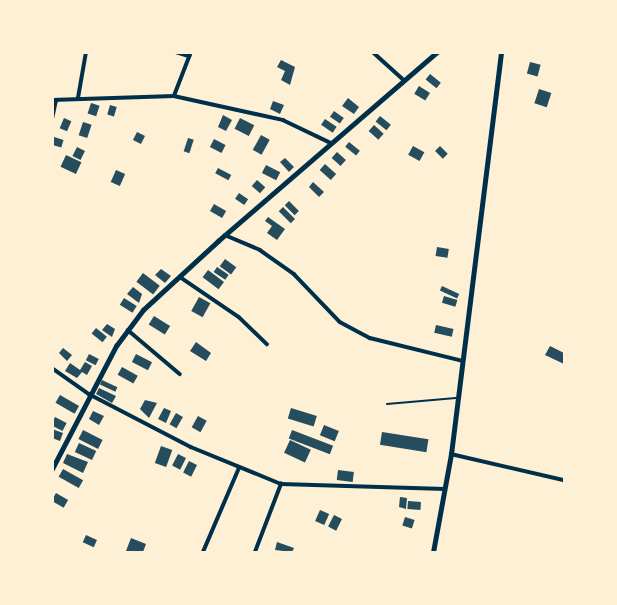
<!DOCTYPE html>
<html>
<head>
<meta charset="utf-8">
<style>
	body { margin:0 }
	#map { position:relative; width:617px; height:605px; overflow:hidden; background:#fdf0d5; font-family:"Source Serif 4",serif }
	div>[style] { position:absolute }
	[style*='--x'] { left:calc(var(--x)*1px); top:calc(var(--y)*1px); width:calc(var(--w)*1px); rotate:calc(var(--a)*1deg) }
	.building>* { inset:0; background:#264d5e; transform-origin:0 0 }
	.service>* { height:2px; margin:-1px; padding:0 1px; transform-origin:1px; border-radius:1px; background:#003049 }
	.minor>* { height:3.5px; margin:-1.75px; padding:0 1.75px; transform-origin:1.75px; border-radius:1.75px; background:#003049 }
	.tertiary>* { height:4.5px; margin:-2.25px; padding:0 2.25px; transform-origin:2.25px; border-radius:2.25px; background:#003049 }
	.trunk>* { height:5px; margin:-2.5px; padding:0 2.5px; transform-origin:2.5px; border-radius:2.5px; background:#003049 }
	span { translate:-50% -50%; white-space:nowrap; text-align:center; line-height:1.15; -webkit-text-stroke:7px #fdf0d5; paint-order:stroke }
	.frame { position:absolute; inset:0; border:54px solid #fdf0d5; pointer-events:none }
</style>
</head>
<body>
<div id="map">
	<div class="building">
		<div style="clip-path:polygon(281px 60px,295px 67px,290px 85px,281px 80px,285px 71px,277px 67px)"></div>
		<div style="left:530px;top:62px;width:11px;height:12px;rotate:15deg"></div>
		<div style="left:430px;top:74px;width:14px;height:7px;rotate:39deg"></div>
		<div style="left:419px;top:86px;width:13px;height:9px;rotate:32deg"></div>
		<div style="left:539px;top:89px;width:13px;height:15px;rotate:18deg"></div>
		<div style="clip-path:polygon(348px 98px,359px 107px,354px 114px,342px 106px)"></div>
		<div style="clip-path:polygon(273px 101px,284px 105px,280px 114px,270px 109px)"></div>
		<div style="left:91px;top:103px;width:9px;height:11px;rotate:18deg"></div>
		<div style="left:110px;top:105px;width:7px;height:10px;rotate:16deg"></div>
		<div style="left:334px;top:111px;width:12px;height:7px;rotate:35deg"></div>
		<div style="clip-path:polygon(223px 115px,232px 120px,226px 131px,218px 127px)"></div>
		<div style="left:380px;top:116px;width:14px;height:7px;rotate:39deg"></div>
		<div style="left:64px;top:118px;width:8px;height:11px;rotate:23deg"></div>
		<div style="left:240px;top:118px;width:16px;height:12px;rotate:27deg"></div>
		<div style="left:325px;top:119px;width:14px;height:7px;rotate:34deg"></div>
		<div style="left:83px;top:122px;width:9px;height:14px;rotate:18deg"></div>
		<div style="left:374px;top:125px;width:13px;height:8px;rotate:42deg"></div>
		<div style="left:137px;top:132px;width:9px;height:9px;rotate:27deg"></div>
		<div style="left:261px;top:135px;width:10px;height:17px;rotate:29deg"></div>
		<div style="left:54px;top:137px;width:10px;height:8px;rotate:17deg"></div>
		<div style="left:188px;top:138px;width:6px;height:14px;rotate:18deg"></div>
		<div style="left:214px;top:139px;width:13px;height:9px;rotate:27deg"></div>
		<div style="left:349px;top:142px;width:14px;height:6px;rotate:39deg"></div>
		<div style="left:413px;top:146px;width:13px;height:10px;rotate:29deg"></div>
		<div style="left:440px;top:146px;width:11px;height:7px;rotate:45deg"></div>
		<div style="left:77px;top:147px;width:9px;height:10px;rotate:27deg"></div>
		<div style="left:337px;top:152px;width:12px;height:8px;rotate:42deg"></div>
		<div style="left:66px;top:155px;width:17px;height:13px;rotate:25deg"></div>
		<div style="clip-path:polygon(285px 158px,294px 167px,289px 172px,280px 162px)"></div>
		<div style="left:325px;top:164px;width:15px;height:8px;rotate:42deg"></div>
		<div style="left:266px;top:165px;width:16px;height:9px;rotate:27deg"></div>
		<div style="left:218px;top:168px;width:15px;height:6px;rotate:28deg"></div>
		<div style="left:116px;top:170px;width:10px;height:13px;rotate:24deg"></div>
		<div style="left:257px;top:180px;width:11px;height:8px;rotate:41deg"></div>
		<div style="clip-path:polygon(313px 182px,324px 192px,319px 197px,309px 187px)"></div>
		<div style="left:239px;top:193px;width:11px;height:7px;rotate:34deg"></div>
		<div style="left:289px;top:201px;width:14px;height:6px;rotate:45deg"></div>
		<div style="left:214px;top:204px;width:14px;height:8px;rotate:30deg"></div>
		<div style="left:283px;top:207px;width:17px;height:6px;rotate:45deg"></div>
		<div style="clip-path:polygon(268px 217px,285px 229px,277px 240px,267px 233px,272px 226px,265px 221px)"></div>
		<div style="left:437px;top:247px;width:12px;height:9px;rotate:9deg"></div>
		<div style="left:225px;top:259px;width:14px;height:9px;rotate:36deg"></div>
		<div style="left:217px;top:267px;width:14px;height:6px;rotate:34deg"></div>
		<div style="clip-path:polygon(161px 269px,171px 276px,165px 283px,155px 275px)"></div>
		<div style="left:208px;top:270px;width:20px;height:9px;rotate:37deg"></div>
		<div style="left:143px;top:273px;width:21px;height:11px;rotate:37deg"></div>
		<div style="left:442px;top:286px;width:19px;height:5px;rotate:25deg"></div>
		<div style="clip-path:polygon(133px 287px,142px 294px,139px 303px,127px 294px)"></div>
		<div style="left:444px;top:296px;width:14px;height:7px;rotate:17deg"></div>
		<div style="left:199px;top:297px;width:13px;height:16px;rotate:29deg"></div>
		<div style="left:124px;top:298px;width:15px;height:8px;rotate:32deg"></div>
		<div style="left:154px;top:316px;width:19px;height:10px;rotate:32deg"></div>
		<div style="clip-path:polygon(107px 324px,115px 329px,112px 337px,102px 330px)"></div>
		<div style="left:436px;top:325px;width:18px;height:8px;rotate:13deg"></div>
		<div style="left:96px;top:328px;width:14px;height:7px;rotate:39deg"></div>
		<div style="clip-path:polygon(196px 342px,211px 353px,206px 361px,190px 351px)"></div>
		<div style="clip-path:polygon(550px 346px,564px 353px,564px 364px,545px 355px)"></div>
		<div style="clip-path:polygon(63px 348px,72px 355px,67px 361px,59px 353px)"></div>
		<div style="left:89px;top:354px;width:11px;height:7px;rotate:27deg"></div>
		<div style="left:136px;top:354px;width:18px;height:9px;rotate:27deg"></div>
		<div style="clip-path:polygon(85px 362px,92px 366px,87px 375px,82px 372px,77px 378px,65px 371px,70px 363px,80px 370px)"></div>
		<div style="left:122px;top:367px;width:18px;height:9px;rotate:29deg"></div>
		<div style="left:102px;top:380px;width:17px;height:5px;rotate:25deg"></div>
		<div style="clip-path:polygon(99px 388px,116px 396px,112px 403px,96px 394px)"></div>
		<div style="left:60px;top:395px;width:22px;height:9px;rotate:30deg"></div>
		<div style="clip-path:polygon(145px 400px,157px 403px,149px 418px,140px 409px)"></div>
		<div style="clip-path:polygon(164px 408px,171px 411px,166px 423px,158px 419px)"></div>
		<div style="left:291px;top:408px;width:27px;height:11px;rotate:17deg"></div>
		<div style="clip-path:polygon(93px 411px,104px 416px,99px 425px,89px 419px)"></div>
		<div style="left:176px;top:413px;width:8px;height:13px;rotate:30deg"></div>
		<div style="left:198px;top:416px;width:10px;height:13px;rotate:29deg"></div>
		<div style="left:55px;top:417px;width:13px;height:9px;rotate:27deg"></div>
		<div style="left:324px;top:425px;width:16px;height:11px;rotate:22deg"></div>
		<div style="clip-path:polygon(52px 429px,63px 433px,60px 441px,52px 438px)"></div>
		<div style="left:83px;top:430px;width:22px;height:10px;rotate:27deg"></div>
		<div style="left:292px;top:430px;width:44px;height:9px;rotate:21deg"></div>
		<div style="left:382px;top:432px;width:47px;height:13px;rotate:9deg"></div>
		<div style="left:290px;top:440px;width:23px;height:14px;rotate:25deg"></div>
		<div style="left:79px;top:443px;width:19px;height:10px;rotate:25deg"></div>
		<div style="left:161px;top:446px;width:12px;height:18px;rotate:20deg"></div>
		<div style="clip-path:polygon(67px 454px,88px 462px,83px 473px,63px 463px)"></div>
		<div style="left:178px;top:454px;width:9px;height:13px;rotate:27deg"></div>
		<div style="left:189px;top:461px;width:9px;height:13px;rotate:27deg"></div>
		<div style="left:63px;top:469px;width:23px;height:9px;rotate:29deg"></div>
		<div style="left:338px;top:470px;width:16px;height:10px;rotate:7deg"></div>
		<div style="left:56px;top:493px;width:14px;height:9px;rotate:30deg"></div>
		<div style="clip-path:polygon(400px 497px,407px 498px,406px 509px,399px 507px)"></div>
		<div style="left:408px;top:501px;width:13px;height:8px;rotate:4deg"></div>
		<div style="left:320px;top:510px;width:10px;height:12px;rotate:24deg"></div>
		<div style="left:334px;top:515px;width:9px;height:13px;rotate:27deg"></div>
		<div style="left:405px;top:517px;width:10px;height:9px;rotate:17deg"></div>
		<div style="left:86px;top:535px;width:12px;height:8px;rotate:24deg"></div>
		<div style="clip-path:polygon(131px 538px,146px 544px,143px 552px,126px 551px)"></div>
		<div style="clip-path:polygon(277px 542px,294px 548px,292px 552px,275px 550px)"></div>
	</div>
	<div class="service">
		<div style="--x:387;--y:404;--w:69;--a:-5"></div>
	</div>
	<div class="minor">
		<div style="--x:176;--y:52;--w:14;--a:17"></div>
		<div style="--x:373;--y:52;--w:42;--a:42.1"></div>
		<div style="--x:174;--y:96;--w:47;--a:-68.9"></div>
		<div style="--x:78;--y:98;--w:47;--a:-80.1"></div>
		<div style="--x:52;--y:100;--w:122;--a:-1.9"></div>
		<div style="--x:174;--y:96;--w:112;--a:12.4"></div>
		<div style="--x:283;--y:120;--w:53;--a:25.6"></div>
		<div style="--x:52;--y:119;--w:19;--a:-78"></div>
		<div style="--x:225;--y:235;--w:38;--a:23"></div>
		<div style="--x:260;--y:250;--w:42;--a:35.2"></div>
		<div style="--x:294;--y:274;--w:66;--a:46.2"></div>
		<div style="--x:340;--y:322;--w:34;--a:28"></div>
		<div style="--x:370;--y:338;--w:96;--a:13.9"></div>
		<div style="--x:180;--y:277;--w:71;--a:34.1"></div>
		<div style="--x:239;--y:317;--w:39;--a:44"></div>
		<div style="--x:128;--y:330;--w:68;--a:40.2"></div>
		<div style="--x:52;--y:368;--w:45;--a:35.1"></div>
		<div style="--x:89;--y:394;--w:115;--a:27.5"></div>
		<div style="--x:191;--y:447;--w:97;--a:22.3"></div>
		<div style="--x:281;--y:484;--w:164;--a:1.7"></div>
		<div style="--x:451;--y:454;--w:116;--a:13"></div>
		<div style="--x:203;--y:552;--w:91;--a:-66.8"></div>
		<div style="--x:255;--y:552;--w:73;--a:-69.1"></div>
	</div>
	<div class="tertiary">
		<div style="--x:52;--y:469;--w:139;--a:-62.5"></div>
		<div style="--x:116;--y:346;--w:45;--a:-53.1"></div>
		<div style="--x:143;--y:310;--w:102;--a:-42.6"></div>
		<div style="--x:218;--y:241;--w:289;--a:-40.8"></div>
	</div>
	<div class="trunk">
		<div style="--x:433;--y:552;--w:100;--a:-79.6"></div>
		<div style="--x:451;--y:454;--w:405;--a:-82.9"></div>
	</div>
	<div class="frame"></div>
</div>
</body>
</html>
